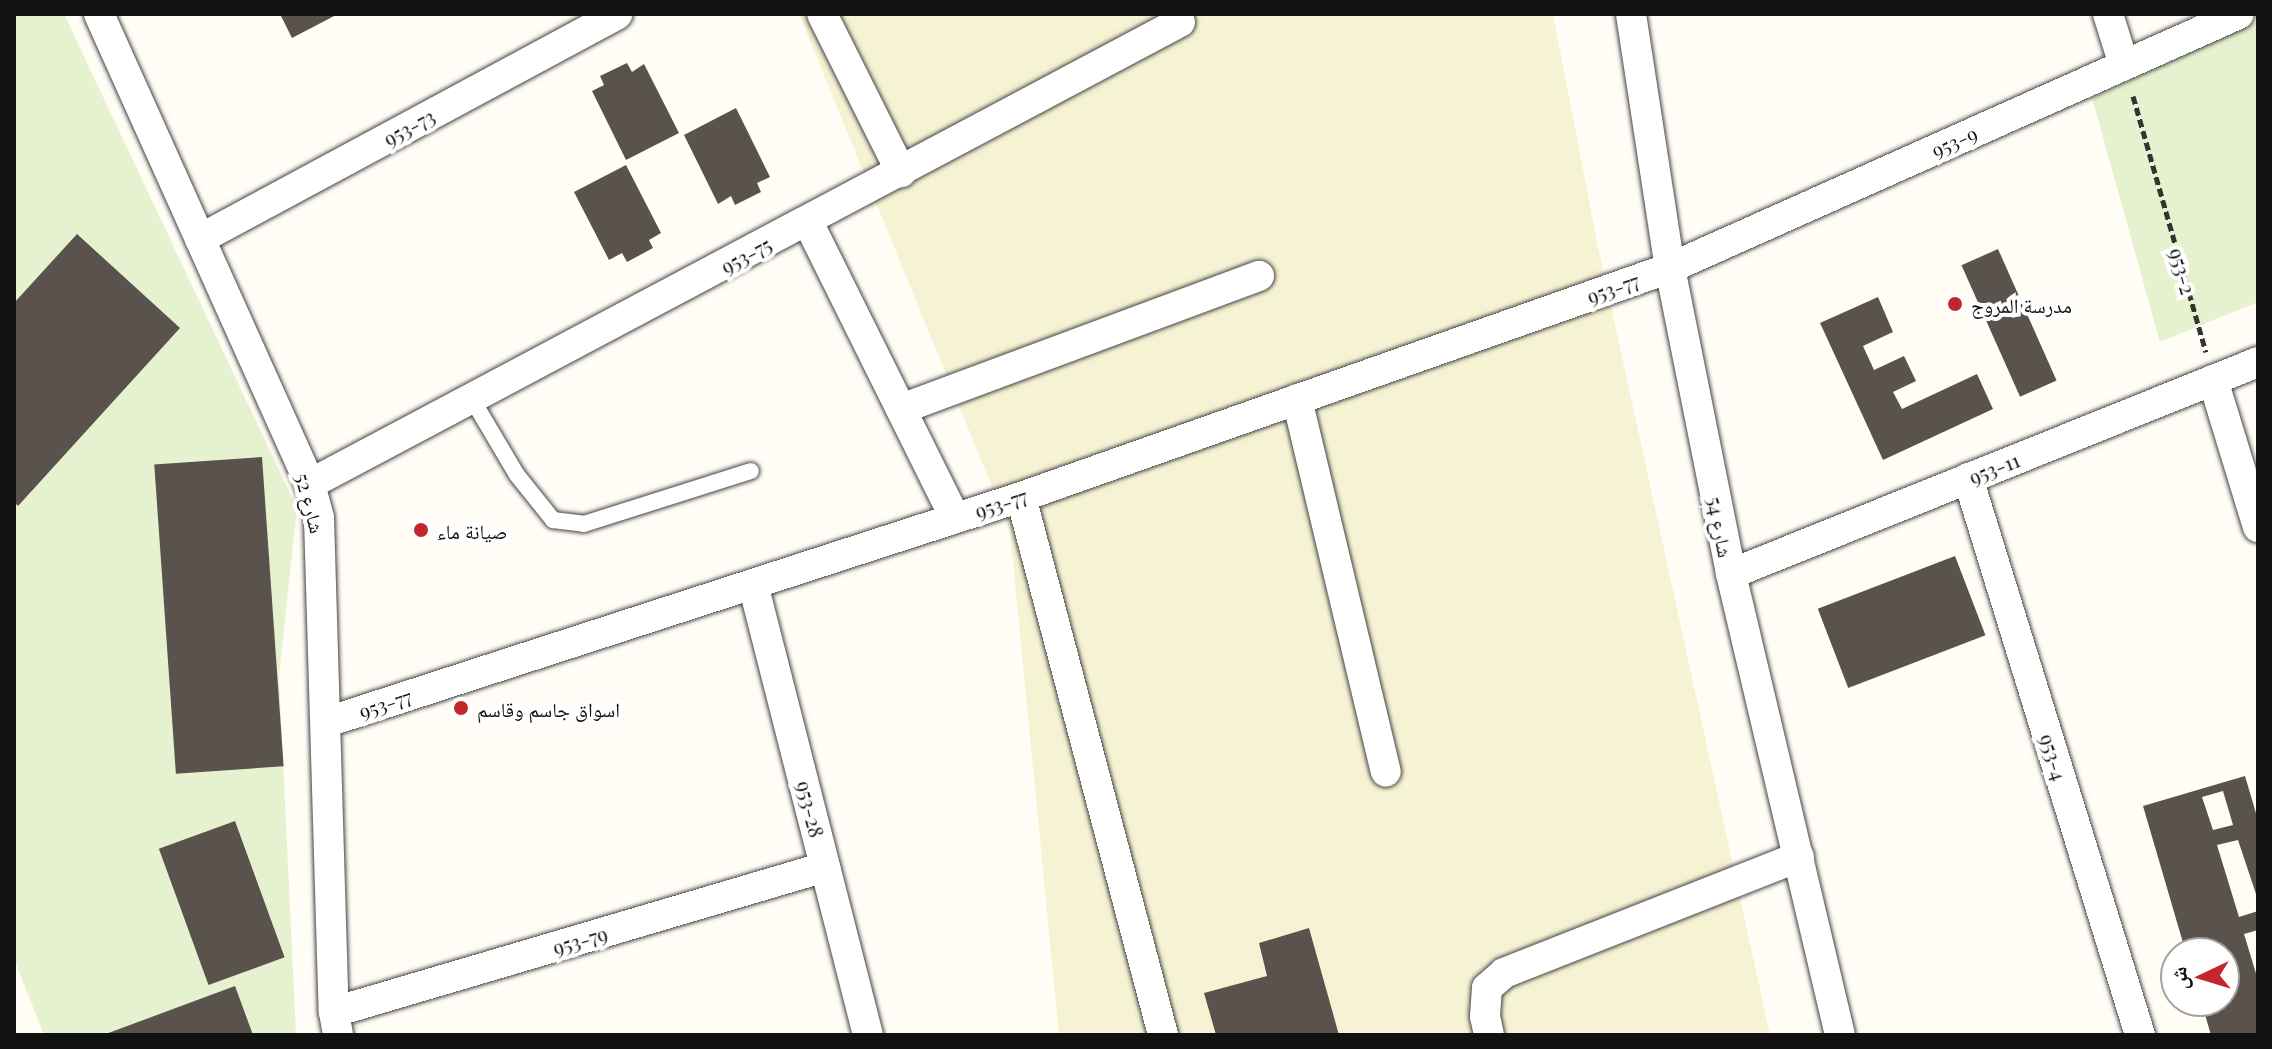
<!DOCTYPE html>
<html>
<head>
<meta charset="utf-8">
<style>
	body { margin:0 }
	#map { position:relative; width:2272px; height:1049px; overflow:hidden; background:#fffdf5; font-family:"Playfair Display","Noto Naskh Arabic",serif }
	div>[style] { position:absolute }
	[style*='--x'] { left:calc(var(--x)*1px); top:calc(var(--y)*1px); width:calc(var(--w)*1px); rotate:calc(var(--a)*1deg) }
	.farmland>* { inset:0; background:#f6f3d4 }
	.pitch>* { inset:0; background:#e6f2cf }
	.building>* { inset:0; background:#5a524d; transform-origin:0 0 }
	.path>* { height:5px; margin-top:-2.5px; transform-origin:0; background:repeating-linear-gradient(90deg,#333 0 8px,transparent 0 12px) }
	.roads { filter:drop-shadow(0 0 2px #444) drop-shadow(0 0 2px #444) }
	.lane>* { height:16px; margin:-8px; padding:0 8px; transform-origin:8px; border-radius:8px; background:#fff }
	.street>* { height:30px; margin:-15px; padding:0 15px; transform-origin:15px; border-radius:15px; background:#fff }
	.dots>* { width:22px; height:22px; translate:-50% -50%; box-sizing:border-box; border:4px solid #fff; border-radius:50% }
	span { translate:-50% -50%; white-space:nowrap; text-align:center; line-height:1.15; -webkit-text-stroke:8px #fff; paint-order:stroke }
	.street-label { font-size:20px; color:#111 }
	.poi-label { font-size:20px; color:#111 }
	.left { translate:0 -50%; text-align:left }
	.frame { position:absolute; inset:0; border:16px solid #111; pointer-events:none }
	.north { position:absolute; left:2160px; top:937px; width:80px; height:80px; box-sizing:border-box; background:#fff; border:2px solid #a0a0a0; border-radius:50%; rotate:266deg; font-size:22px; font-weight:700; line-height:32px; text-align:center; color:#111 }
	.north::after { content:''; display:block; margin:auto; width:28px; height:36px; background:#c4262e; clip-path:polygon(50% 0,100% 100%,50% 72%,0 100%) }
</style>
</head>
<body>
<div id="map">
	<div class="farmland">
		<div style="clip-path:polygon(799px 14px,1553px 14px,1597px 242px,1770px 1035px,1059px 1035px,1010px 531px)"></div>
	</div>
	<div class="pitch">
		<div style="clip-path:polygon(14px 14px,64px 14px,297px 508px,279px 675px,296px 1035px,44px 1035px,14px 959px)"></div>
		<div style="clip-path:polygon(2258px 21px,2258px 302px,2160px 342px,2092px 98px)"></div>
	</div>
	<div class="building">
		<div style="clip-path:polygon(280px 14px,338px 14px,292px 38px)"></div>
		<div style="clip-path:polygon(627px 63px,632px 72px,644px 64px,679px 133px,626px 160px,592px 91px,604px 85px,600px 76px)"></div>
		<div style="clip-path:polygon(736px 108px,770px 177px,757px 183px,761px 192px,735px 205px,731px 196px,718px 204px,684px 135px)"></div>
		<div style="clip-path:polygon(626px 165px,661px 233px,649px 240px,653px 248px,627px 262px,622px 253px,609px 260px,574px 192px)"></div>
		<div style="clip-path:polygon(77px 234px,180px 328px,18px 506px,14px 502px,14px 303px)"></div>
		<div style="left:1998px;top:249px;width:144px;height:40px;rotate:66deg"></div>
		<div style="clip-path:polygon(1878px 297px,1893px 332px,1863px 346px,1874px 370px,1904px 356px,1916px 381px,1893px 392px,1902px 409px,1977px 374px,1993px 409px,1883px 460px,1820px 323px)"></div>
		<div style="left:262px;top:457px;width:310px;height:108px;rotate:86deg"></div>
		<div style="left:1955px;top:556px;width:85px;height:147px;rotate:69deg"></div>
		<div style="clip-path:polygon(evenodd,2245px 776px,2258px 820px,2258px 900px,2238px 840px,2217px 845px,2239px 917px,2258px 911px,2258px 930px,2244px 934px,2258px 980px,2258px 1035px,2211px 1035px,2201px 1001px,2224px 1001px,2224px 953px,2186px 953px,2143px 806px,2245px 776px,2223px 791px,2233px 825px,2213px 830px,2202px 797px,2223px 791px)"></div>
		<div style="left:235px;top:821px;width:145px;height:81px;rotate:70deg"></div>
		<div style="clip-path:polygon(1309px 928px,1339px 1035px,1216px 1035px,1204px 993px,1267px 976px,1259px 943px)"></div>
		<div style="clip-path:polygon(235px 986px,253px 1035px,103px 1035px)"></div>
	</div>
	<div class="path">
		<div style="--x:2133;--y:96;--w:266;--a:74.1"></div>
	</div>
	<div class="roads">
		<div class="lane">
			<div style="--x:472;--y:399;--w:88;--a:59.4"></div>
			<div style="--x:517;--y:475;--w:58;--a:51.3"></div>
			<div style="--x:553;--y:520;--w:31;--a:7"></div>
			<div style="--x:584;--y:524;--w:175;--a:-17.6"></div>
		</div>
		<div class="street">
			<div style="--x:99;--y:14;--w:515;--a:65.82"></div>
			<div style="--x:310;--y:484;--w:35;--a:75"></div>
			<div style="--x:319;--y:518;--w:494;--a:88.3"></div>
			<div style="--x:334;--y:1012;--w:23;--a:80"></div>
			<div style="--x:822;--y:14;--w:177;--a:63.4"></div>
			<div style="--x:1631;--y:14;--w:257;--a:81.3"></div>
			<div style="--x:1670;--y:268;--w:312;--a:78.7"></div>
			<div style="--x:1731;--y:574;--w:474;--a:76.7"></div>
			<div style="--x:2108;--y:14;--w:53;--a:72.6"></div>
			<div style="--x:808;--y:222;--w:330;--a:63.6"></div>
			<div style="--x:200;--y:239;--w:474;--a:-28.3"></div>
			<div style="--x:2213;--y:380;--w:154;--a:73"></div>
			<div style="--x:1297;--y:399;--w:383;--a:76.6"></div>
			<div style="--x:901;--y:409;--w:382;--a:-20.4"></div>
			<div style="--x:1968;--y:478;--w:583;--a:72.84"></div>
			<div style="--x:310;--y:484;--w:985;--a:-27.97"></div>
			<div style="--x:1021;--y:497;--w:556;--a:75.21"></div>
			<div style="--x:1731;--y:574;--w:568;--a:-21.91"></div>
			<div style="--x:753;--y:584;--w:465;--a:75.7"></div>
			<div style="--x:327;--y:722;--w:730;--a:-17.96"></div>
			<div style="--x:1021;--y:497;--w:688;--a:-19.44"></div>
			<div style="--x:1670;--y:268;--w:623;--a:-24.06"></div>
			<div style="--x:334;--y:1012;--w:512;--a:-16.45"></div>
			<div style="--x:1489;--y:1035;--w:19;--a:-102"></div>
			<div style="--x:1485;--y:1016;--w:28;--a:-86"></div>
			<div style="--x:1487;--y:988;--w:23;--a:-41"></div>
			<div style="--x:1504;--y:973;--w:317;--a:-21.5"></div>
		</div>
	</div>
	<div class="dots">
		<div style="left:1955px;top:304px;background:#c4262e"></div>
		<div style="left:421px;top:530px;background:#c4262e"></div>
		<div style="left:461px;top:708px;background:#c4262e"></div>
	</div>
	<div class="street-label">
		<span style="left:409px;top:127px;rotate:-28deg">953-73</span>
		<span style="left:1954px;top:141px;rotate:-24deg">953-9</span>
		<span style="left:746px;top:255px;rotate:-28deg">953-75</span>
		<span style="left:2183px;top:271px;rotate:74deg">953-2</span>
		<span style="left:1613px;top:288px;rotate:-19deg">953-77</span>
		<span style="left:1994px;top:468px;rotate:-22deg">953-11</span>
		<span style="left:311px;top:503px;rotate:75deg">شارع 52</span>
		<span style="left:1001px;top:503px;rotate:-18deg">953-77</span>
		<span style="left:1721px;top:527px;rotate:79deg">شارع 54</span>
		<span style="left:385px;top:703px;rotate:-18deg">953-77</span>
		<span style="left:2054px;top:757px;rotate:73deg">953-4</span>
		<span style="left:811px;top:809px;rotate:76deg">953-28</span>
		<span style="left:580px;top:940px;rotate:-16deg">953-79</span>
	</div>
	<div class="poi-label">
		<span class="left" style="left:1971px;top:304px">مدرسة المروج</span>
		<span class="left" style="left:437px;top:530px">صيانة ماء</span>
		<span class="left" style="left:477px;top:708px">اسواق جاسم وقاسم</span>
	</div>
	<div class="frame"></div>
	<div class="north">ش</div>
</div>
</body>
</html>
